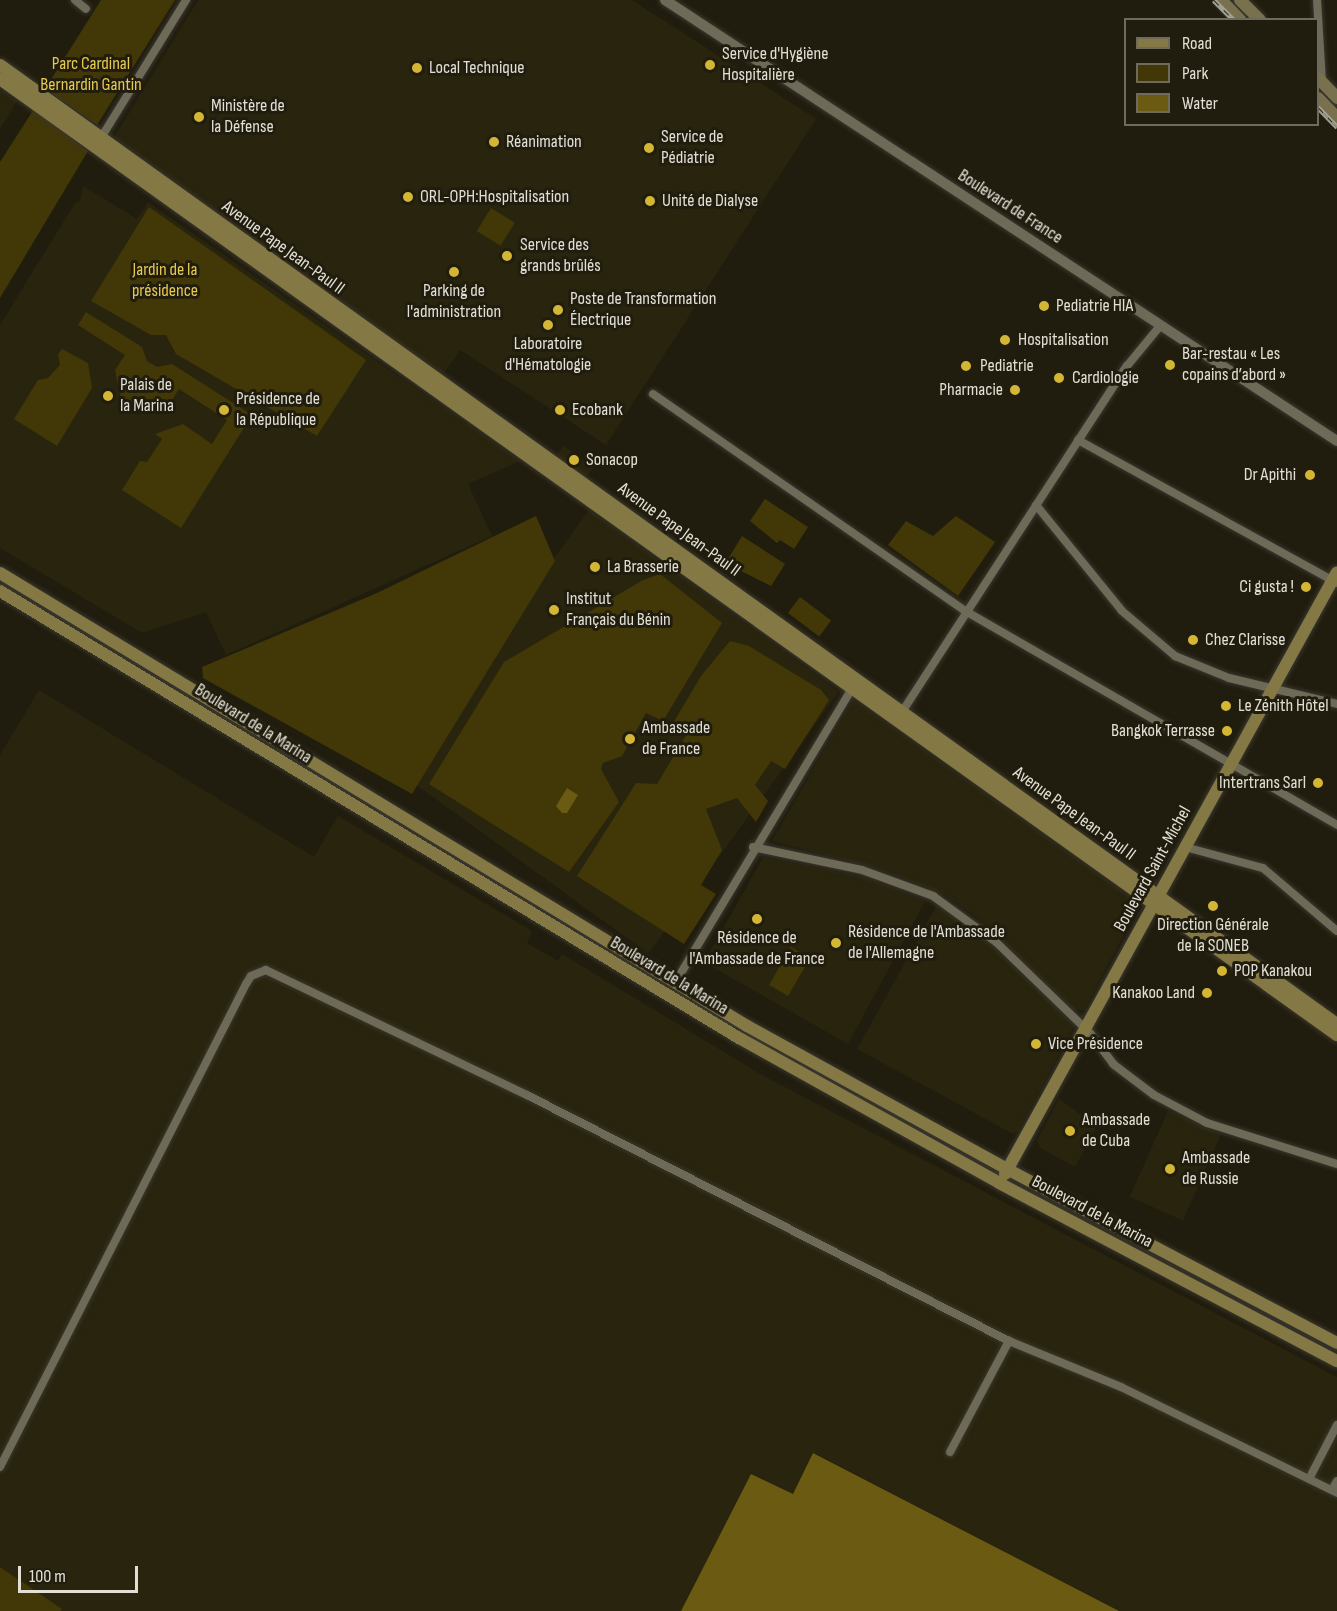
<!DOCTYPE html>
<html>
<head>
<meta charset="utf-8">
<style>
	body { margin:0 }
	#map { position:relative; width:1337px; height:1611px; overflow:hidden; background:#211d0e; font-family:"Sofia Sans Condensed",sans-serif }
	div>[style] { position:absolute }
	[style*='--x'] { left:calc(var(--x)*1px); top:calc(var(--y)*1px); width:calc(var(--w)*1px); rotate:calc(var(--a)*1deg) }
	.built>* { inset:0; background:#29240d; transform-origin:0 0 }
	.green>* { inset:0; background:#423707; transform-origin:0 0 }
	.water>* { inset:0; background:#6b5a12 }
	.roads { filter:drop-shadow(0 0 2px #3a372f) drop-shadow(0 0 2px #3a372f) }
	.minor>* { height:8px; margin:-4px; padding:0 4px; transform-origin:4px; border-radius:4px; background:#6e6a58 }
	.tertiary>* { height:10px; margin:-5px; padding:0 5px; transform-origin:5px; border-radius:5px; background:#6e6a58 }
	.secondary>* { height:12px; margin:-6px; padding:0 6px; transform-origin:6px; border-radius:6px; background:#79714e }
	.primary>* { height:12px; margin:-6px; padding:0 6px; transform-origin:6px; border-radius:6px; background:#847844 }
	.rail>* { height:4.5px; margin-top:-2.25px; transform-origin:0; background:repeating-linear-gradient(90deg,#211d0e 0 7px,#a29f93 0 14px); box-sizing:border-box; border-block:2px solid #a29f93 }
	.dots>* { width:16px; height:16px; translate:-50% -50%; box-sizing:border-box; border:3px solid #211d0e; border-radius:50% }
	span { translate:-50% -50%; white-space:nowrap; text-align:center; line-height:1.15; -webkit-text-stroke:6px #211d0e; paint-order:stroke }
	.poi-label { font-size:18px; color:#e2dfd5 }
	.left { translate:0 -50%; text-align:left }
	.right { translate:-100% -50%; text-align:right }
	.park-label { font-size:18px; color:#e7ca50 }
	.street-label { font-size:18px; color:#e2dfd5 }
	.legend { position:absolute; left:1124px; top:18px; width:195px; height:108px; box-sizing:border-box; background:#211d0e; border:2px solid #6e6b5e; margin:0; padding:8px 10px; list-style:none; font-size:18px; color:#e2dfd5 }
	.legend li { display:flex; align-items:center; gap:12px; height:30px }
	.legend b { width:30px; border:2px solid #6e6b5e }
	.scale { position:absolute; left:18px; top:1566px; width:120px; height:27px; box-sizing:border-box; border:3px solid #e2dfd5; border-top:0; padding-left:8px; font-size:18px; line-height:21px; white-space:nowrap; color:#e2dfd5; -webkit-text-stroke:4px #211d0e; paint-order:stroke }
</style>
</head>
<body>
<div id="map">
	<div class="built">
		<div style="clip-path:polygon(198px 0,632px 0,816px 119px,606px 445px,460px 350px,444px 373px,441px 372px,353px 314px,114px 137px)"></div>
		<div style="clip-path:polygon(0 90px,17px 101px,0 129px)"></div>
		<div style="clip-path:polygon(83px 186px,137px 219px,148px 202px,520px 461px,468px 484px,492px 536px,226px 655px,206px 612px,142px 633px,0 548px,0 325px,75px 203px,80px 201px)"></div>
		<div style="left:563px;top:446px;width:37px;height:15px;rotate:34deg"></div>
		<div style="left:589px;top:510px;width:309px;height:324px;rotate:36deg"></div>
		<div style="clip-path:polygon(39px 690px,314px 857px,338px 816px,532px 931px,527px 943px,558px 961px,562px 954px,762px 1075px,1337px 1377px,1337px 1611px,1119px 1611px,814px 1453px,793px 1495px,751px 1474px,681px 1611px,0 1611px,0 755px)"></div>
		<div style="clip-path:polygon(853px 700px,1140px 904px,1084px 1010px,1074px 1011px,981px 920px,940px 892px,877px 868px,772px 841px)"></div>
		<div style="clip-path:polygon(763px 857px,866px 878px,925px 901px,848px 1044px,707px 964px,706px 959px)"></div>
		<div style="clip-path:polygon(937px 905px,979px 933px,1075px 1025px,1018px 1131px,1013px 1134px,857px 1049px)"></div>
		<div style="clip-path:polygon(1059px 1099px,1097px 1126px,1075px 1167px,1040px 1148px,1037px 1140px)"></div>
		<div style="left:1168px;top:1111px;width:58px;height:94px;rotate:24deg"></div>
	</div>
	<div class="green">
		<div style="clip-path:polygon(101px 0,175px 0,97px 125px,45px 89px)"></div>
		<div style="clip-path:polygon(34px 109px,88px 151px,0 298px,0 162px)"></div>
		<div style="clip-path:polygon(149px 207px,366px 360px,317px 436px,176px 354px,166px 335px,151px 335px,91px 301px)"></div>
		<div style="left:491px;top:208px;width:28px;height:27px;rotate:32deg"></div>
		<div style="clip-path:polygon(86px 312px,142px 347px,147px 361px,157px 367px,172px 364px,252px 415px,181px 528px,122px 490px,140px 461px,147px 462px,162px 439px,155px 434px,183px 424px,212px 444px,227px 420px,179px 389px,167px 408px,139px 414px,122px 403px,115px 370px,125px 355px,78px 325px)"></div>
		<div style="clip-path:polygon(62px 349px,88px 363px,92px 388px,57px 446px,14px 419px,38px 380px,48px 378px,60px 365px,58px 354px)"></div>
		<div style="clip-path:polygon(765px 499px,808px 527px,794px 549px,780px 540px,777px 543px,750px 521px)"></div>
		<div style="clip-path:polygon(536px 516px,555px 561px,412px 794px,203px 678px,202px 667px,377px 593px)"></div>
		<div style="clip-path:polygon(956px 516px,995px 542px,958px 596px,888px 545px,906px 521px,933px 536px)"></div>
		<div style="clip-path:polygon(742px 536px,785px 564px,771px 586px,739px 570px,741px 567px,728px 559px)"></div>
		<div style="clip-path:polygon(660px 574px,722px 623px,663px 721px,646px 713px,622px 756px,603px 763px,601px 769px,619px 802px,569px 872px,429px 784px,504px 662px,643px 580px)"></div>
		<div style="left:800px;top:597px;width:39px;height:20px;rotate:37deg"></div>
		<div style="clip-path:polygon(730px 641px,749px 646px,821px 690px,829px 700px,785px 769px,771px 761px,755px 785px,768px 801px,756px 822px,737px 798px,706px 809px,722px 850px,701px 885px,716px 894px,684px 944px,577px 876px,636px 783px,657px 784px,687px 734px,672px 725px,701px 676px)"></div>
		<div style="left:791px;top:947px;width:22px;height:44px;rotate:30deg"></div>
		<div style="clip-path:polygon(0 1567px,62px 1609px,60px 1611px,0 1611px)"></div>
	</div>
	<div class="water">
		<div style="clip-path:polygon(567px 788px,578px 795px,567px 813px,562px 813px,556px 806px)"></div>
		<div style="clip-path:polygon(813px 1453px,1119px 1611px,681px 1611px,751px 1474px,793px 1494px)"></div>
	</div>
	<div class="roads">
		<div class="minor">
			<div style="--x:75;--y:0;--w:14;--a:39"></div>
			<div style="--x:1317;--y:0;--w:82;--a:86.5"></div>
			<div style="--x:99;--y:141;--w:166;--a:-58.3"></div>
			<div style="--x:653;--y:394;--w:382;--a:34.8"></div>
			<div style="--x:967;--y:612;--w:427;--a:29.9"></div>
			<div style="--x:1078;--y:440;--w:296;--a:28.9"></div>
			<div style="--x:1036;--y:505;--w:136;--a:50.9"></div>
			<div style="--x:1122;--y:611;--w:70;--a:40.3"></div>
			<div style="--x:1175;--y:656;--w:58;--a:22.2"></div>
			<div style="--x:1229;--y:678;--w:111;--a:13.5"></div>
			<div style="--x:900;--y:715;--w:416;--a:-57"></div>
			<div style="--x:1127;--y:366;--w:52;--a:-50.5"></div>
			<div style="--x:753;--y:847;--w:111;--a:11.9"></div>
			<div style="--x:862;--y:870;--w:76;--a:20.1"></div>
			<div style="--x:933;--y:896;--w:78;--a:36.1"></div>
			<div style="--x:996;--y:942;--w:131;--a:44.1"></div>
			<div style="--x:1090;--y:1033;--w:39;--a:53"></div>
			<div style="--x:1113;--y:1064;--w:51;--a:37.1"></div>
			<div style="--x:1154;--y:1095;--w:60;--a:27.8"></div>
			<div style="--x:1207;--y:1123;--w:136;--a:17.5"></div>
			<div style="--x:1185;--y:847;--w:81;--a:15.1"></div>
			<div style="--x:1263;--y:868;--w:97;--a:40.4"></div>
			<div style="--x:675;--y:983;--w:344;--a:-59"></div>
			<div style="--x:950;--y:1452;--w:126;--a:-62"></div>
			<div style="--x:0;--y:1467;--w:542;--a:-63.01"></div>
			<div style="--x:246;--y:984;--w:9;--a:-58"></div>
			<div style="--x:251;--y:976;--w:16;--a:-22"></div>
			<div style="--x:266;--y:970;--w:289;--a:25.6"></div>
			<div style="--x:527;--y:1095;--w:541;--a:27.04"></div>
			<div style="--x:1009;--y:1341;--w:121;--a:22.3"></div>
			<div style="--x:1121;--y:1387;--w:241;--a:26.1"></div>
			<div style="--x:1309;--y:1479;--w:61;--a:-62.6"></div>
			<div style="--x:1332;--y:1490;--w:10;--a:-61"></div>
		</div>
		<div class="tertiary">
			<div style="--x:665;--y:0;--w:804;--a:33.27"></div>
		</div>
		<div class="secondary">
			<div style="--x:1221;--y:0;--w:28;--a:46"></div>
			<div style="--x:1240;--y:0;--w:28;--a:45"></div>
			<div style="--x:1318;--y:78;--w:28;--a:46"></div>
			<div style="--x:1318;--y:98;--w:28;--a:46"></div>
		</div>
		<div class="primary">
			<div style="--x:0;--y:65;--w:1645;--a:35.65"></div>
			<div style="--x:0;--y:79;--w:1644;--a:35.57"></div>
			<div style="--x:0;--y:573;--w:874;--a:31.23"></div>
			<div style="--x:747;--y:1026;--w:297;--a:28.8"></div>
			<div style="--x:1007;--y:1169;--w:373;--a:27.8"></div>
			<div style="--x:0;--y:591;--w:864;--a:31.17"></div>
			<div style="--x:739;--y:1038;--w:298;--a:29.1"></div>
			<div style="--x:999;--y:1183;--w:382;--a:27.8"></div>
			<div style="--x:1005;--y:1174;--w:687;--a:-61.12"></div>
		</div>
	</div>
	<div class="rail">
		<div style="--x:1214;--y:0;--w:28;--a:45"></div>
		<div style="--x:1318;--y:107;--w:28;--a:46"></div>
	</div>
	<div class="dots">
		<div style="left:710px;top:65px;background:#d4b635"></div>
		<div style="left:417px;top:68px;background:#d4b635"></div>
		<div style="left:199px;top:117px;background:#d4b635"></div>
		<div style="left:494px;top:142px;background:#d4b635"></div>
		<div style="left:649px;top:148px;background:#d4b635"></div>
		<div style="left:408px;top:197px;background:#d4b635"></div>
		<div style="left:650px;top:201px;background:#d4b635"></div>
		<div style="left:507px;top:256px;background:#d4b635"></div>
		<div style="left:454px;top:272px;background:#d4b635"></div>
		<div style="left:1044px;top:306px;background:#d4b635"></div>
		<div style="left:558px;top:310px;background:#d4b635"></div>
		<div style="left:548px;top:325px;background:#d4b635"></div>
		<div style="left:1005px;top:340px;background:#d4b635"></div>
		<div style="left:1170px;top:365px;background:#d4b635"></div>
		<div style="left:966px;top:366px;background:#d4b635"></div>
		<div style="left:1059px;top:378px;background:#d4b635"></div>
		<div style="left:1015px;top:390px;background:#d4b635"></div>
		<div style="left:108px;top:396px;background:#d4b635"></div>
		<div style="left:224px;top:410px;background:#d4b635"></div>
		<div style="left:560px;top:410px;background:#d4b635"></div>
		<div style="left:574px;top:460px;background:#d4b635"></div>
		<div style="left:1310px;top:475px;background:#d4b635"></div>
		<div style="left:595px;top:567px;background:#d4b635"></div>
		<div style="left:1306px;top:587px;background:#d4b635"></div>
		<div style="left:554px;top:610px;background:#d4b635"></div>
		<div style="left:1193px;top:640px;background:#d4b635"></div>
		<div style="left:1226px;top:706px;background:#d4b635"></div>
		<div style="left:1227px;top:731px;background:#d4b635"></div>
		<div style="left:630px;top:739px;background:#d4b635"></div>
		<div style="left:1318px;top:783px;background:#d4b635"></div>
		<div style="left:1213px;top:906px;background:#d4b635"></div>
		<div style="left:757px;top:919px;background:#d4b635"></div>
		<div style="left:836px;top:943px;background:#d4b635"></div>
		<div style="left:1222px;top:971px;background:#d4b635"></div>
		<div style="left:1207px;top:993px;background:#d4b635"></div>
		<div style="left:1036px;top:1044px;background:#d4b635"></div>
		<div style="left:1070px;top:1131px;background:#d4b635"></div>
		<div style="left:1170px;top:1169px;background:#d4b635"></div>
	</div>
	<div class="poi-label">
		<span class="left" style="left:722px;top:65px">Service d'Hygiène<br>Hospitalière</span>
		<span class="left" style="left:429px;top:68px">Local Technique</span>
		<span class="left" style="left:211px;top:117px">Ministère de<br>la Défense</span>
		<span class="left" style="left:661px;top:148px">Service de<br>Pédiatrie</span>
		<span class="left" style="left:506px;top:142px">Réanimation</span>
		<span class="left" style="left:420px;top:197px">ORL-OPH:Hospitalisation</span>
		<span class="left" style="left:662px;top:201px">Unité de Dialyse</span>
		<span class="left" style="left:520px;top:256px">Service des<br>grands brûlés</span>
		<span style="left:454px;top:302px">Parking de<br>l'administration</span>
		<span class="left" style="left:570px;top:310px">Poste de Transformation<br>Électrique</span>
		<span class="left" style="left:1056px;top:306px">Pediatrie HIA</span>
		<span class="left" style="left:1018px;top:340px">Hospitalisation</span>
		<span style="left:548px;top:355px">Laboratoire<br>d'Hématologie</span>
		<span class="left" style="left:1182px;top:365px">Bar-restau « Les<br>copains d’abord »</span>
		<span class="left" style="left:980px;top:366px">Pediatrie</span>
		<span class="left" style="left:1072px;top:378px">Cardiologie</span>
		<span class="left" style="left:120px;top:396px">Palais de<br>la Marina</span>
		<span class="right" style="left:1003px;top:390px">Pharmacie</span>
		<span class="left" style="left:236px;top:410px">Présidence de<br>la République</span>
		<span class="left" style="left:572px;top:410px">Ecobank</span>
		<span class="left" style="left:586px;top:460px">Sonacop</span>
		<span class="right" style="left:1296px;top:475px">Dr Apithi</span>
		<span class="left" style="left:607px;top:567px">La Brasserie</span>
		<span class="right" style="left:1294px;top:587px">Ci gusta !</span>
		<span class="left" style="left:566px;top:610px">Institut<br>Français du Bénin</span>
		<span class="left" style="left:1205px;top:640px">Chez Clarisse</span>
		<span class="left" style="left:1238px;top:706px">Le Zénith Hôtel</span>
		<span class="left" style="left:642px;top:739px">Ambassade<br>de France</span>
		<span class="right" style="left:1215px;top:731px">Bangkok Terrasse</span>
		<span class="right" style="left:1306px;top:783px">Intertrans Sarl</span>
		<span style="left:1213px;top:936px">Direction Générale<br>de la SONEB</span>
		<span class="left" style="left:848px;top:943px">Résidence de l'Ambassade<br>de l'Allemagne</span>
		<span style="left:757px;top:949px">Résidence de<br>l'Ambassade de France</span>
		<span class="left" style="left:1234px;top:971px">POP Kanakou</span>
		<span class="right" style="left:1195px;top:993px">Kanakoo Land</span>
		<span class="left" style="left:1048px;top:1044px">Vice Présidence</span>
		<span class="left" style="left:1082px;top:1131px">Ambassade<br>de Cuba</span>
		<span class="left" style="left:1182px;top:1169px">Ambassade<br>de Russie</span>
	</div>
	<div class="park-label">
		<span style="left:91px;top:75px">Parc Cardinal<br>Bernardin Gantin</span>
		<span style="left:165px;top:281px">Jardin de la<br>présidence</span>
	</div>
	<div class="street-label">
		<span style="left:1010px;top:207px;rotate:33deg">Boulevard de France</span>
		<span style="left:283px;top:248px;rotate:36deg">Avenue Pape Jean-Paul II</span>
		<span style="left:679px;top:530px;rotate:36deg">Avenue Pape Jean-Paul II</span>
		<span style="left:253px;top:724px;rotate:32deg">Boulevard de la Marina</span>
		<span style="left:1074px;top:814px;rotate:36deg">Avenue Pape Jean-Paul II</span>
		<span style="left:1153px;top:869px;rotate:-61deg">Boulevard Saint-Michel</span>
		<span style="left:669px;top:976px;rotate:31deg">Boulevard de la Marina</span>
		<span style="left:1092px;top:1212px;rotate:28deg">Boulevard de la Marina</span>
	</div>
	<ul class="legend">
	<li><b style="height:8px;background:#847844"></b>Road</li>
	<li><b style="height:16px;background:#423707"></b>Park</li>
	<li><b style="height:16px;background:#6b5a12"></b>Water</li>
	</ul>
	<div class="scale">100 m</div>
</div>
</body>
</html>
